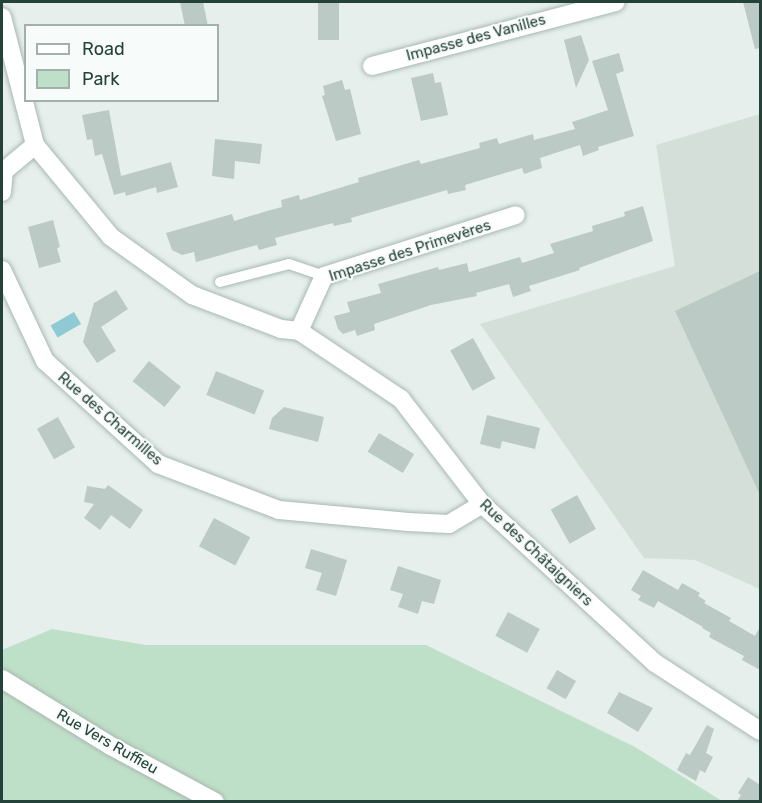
<!DOCTYPE html>
<html>
<head>
<meta charset="utf-8">
<style>
	body { margin:0 }
	#map { position:relative; width:762px; height:803px; overflow:hidden; background:#e6efeb; font-family:Rubik,sans-serif }
	div>[style] { position:absolute }
	[style*='--x'] { left:calc(var(--x)*1px); top:calc(var(--y)*1px); width:calc(var(--w)*1px); rotate:calc(var(--a)*1deg) }
	.built>* { inset:0; background:#d4dfda }
	.green>* { inset:0; background:#bfe0c8 }
	.water>* { inset:0; background:#8ec9d4; transform-origin:0 0 }
	.building>* { inset:0; background:#bbcac4; transform-origin:0 0 }
	.roads { filter:drop-shadow(0 0 2px #a8b8b2) drop-shadow(0 0 2px #a8b8b2) }
	.service>* { height:10px; margin:-5px; padding:0 5px; transform-origin:5px; border-radius:5px; background:#fff }
	.minor>* { height:18px; margin:-9px; padding:0 9px; transform-origin:9px; border-radius:9px; background:#fff }
	.tertiary>* { height:18px; margin:-9px; padding:0 9px; transform-origin:9px; border-radius:9px; background:#fff }
	span { translate:-50% -50%; white-space:nowrap; text-align:center; line-height:1.15; -webkit-text-stroke:4.5px #f7fbf9; paint-order:stroke }
	.street-label { font-size:15px; color:#24423a }
	.frame { position:absolute; inset:0; border:3px solid #24423a; pointer-events:none }
	.legend { position:absolute; left:24px; top:24px; width:195px; height:78px; box-sizing:border-box; background:#f7fbf9; border:2px solid #a3b1ad; margin:0; padding:8px 10px; list-style:none; font-size:18px; color:#24423a }
	.legend li { display:flex; align-items:center; gap:12px; height:30px }
	.legend b { width:30px; border:2px solid #a3b1ad }
</style>
</head>
<body>
<div id="map">
	<div class="built">
		<div style="clip-path:polygon(760px 114px,760px 589px,695px 560px,644px 558px,480px 324px,675px 266px,656px 145px)"></div>
	</div>
	<div class="green">
		<div style="clip-path:polygon(52px 629px,146px 645px,426px 645px,635px 747px,722px 801px,2px 802px,2px 650px)"></div>
	</div>
	<div class="water">
		<div style="left:74px;top:312px;width:14px;height:27px;rotate:60deg"></div>
	</div>
	<div class="building">
		<div style="clip-path:polygon(180px 2px,203px 2px,208px 26px,185px 26px)"></div>
		<div style="left:318px;top:2px;width:21px;height:38px"></div>
		<div style="clip-path:polygon(743px 2px,760px 2px,760px 48px,755px 49px)"></div>
		<div style="clip-path:polygon(581px 35px,589px 60px,576px 88px,564px 40px)"></div>
		<div style="clip-path:polygon(619px 53px,624px 71px,616px 74px,634px 136px,598px 147px,599px 150px,583px 156px,580px 145px,540px 158px,542px 168px,524px 174px,522px 168px,465px 185px,466px 190px,448px 194px,447px 190px,351px 218px,352px 222px,334px 226px,333px 223px,275px 238px,277px 245px,259px 250px,257px 245px,196px 262px,194px 252px,182px 255px,172px 250px,166px 233px,232px 214px,234px 221px,267px 211px,282px 207px,281px 200px,299px 195px,300px 200px,359px 182px,358px 178px,419px 160px,421px 164px,480px 148px,479px 143px,497px 138px,499px 144px,533px 134px,534px 140px,575px 129px,572px 122px,608px 110px,592px 61px)"></div>
		<div style="clip-path:polygon(433px 73px,435px 83px,441px 82px,448px 115px,421px 121px,411px 78px)"></div>
		<div style="clip-path:polygon(342px 80px,345px 90px,350px 89px,361px 134px,336px 141px,322px 96px,325px 95px,323px 86px)"></div>
		<div style="clip-path:polygon(109px 110px,121px 176px,171px 162px,178px 187px,157px 193px,156px 187px,126px 196px,125px 192px,114px 195px,102px 154px,95px 156px,92px 139px,87px 140px,82px 115px)"></div>
		<div style="clip-path:polygon(215px 139px,262px 144px,260px 164px,235px 161px,234px 179px,212px 176px)"></div>
		<div style="clip-path:polygon(643px 206px,653px 241px,579px 268px,580px 270px,529px 286px,531px 291px,513px 297px,509px 284px,476px 293px,477px 296px,431px 305px,374px 324px,375px 330px,357px 336px,355px 330px,343px 334px,338px 329px,334px 316px,350px 312px,347px 302px,381px 293px,378px 284px,438px 267px,439px 270px,467px 263px,469px 272px,520px 257px,522px 263px,554px 253px,550px 244px,593px 231px,592px 226px,625px 216px,624px 212px)"></div>
		<div style="clip-path:polygon(53px 220px,60px 247px,57px 248px,61px 262px,39px 268px,28px 227px)"></div>
		<div style="clip-path:polygon(760px 271px,760px 495px,675px 311px)"></div>
		<div style="clip-path:polygon(116px 290px,128px 309px,101px 327px,116px 351px,97px 363px,83px 342px,94px 303px)"></div>
		<div style="left:473px;top:338px;width:46px;height:26px;rotate:61deg"></div>
		<div style="left:149px;top:361px;width:41px;height:26px;rotate:39deg"></div>
		<div style="left:216px;top:371px;width:52px;height:26px;rotate:22deg"></div>
		<div style="clip-path:polygon(284px 407px,324px 417px,318px 442px,269px 429px,272px 418px)"></div>
		<div style="clip-path:polygon(487px 415px,540px 428px,535px 449px,502px 441px,500px 449px,480px 444px)"></div>
		<div style="left:58px;top:417px;width:35px;height:24px;rotate:61deg"></div>
		<div style="left:379px;top:433px;width:41px;height:22px;rotate:31deg"></div>
		<div style="clip-path:polygon(108px 485px,143px 510px,130px 529px,111px 515px,100px 530px,84px 518px,94px 504px,84px 502px,87px 486px,105px 489px)"></div>
		<div style="left:577px;top:495px;width:39px;height:30px;rotate:61deg"></div>
		<div style="left:214px;top:518px;width:41px;height:32px;rotate:28deg"></div>
		<div style="clip-path:polygon(311px 549px,347px 560px,336px 596px,316px 590px,322px 573px,305px 568px)"></div>
		<div style="clip-path:polygon(398px 566px,441px 580px,434px 604px,422px 601px,418px 614px,398px 607px,403px 594px,390px 590px)"></div>
		<div style="clip-path:polygon(643px 570px,678px 590px,682px 583px,700px 593px,698px 596px,706px 601px,704px 603px,731px 618px,729px 621px,755px 636px,760px 627px,760px 670px,742px 660px,744px 656px,709px 637px,711px 633px,702px 628px,703px 627px,658px 601px,654px 608px,638px 600px,641px 596px,631px 590px)"></div>
		<div style="left:508px;top:612px;width:36px;height:27px;rotate:28deg"></div>
		<div style="left:557px;top:670px;width:22px;height:21px;rotate:30deg"></div>
		<div style="clip-path:polygon(619px 692px,653px 708px,638px 732px,607px 713px)"></div>
		<div style="clip-path:polygon(707px 725px,714px 729px,706px 753px,713px 757px,705px 773px,700px 770px,696px 781px,677px 770px,686px 753px,690px 755px)"></div>
		<div style="clip-path:polygon(748px 777px,760px 785px,760px 801px,737px 801px,741px 795px,738px 793px)"></div>
	</div>
	<div class="roads">
		<div class="service">
			<div style="--x:220;--y:282;--w:71;--a:-14.6"></div>
			<div style="--x:289;--y:264;--w:37;--a:19"></div>
		</div>
		<div class="minor">
			<div style="--x:2;--y:17;--w:132;--a:75.5"></div>
			<div style="--x:35;--y:145;--w:119;--a:50.4"></div>
			<div style="--x:111;--y:237;--w:100;--a:35.6"></div>
			<div style="--x:192;--y:295;--w:95;--a:20.9"></div>
			<div style="--x:281;--y:329;--w:18;--a:6"></div>
			<div style="--x:299;--y:331;--w:123;--a:33.7"></div>
			<div style="--x:401;--y:399;--w:133;--a:52.4"></div>
			<div style="--x:482;--y:504;--w:235;--a:42.6"></div>
			<div style="--x:655;--y:663;--w:125;--a:32.9"></div>
			<div style="--x:372;--y:66;--w:252;--a:-14.7"></div>
			<div style="--x:2;--y:192;--w:21;--a:-85"></div>
			<div style="--x:4;--y:171;--w:40;--a:-40"></div>
			<div style="--x:2;--y:270;--w:101;--a:64.7"></div>
			<div style="--x:45;--y:361;--w:153;--a:42.3"></div>
			<div style="--x:158;--y:464;--w:129;--a:20.8"></div>
			<div style="--x:279;--y:510;--w:130;--a:5.3"></div>
			<div style="--x:408;--y:522;--w:41;--a:2.8"></div>
			<div style="--x:449;--y:524;--w:39;--a:-31"></div>
			<div style="--x:299;--y:331;--w:60;--a:-65.6"></div>
			<div style="--x:324;--y:276;--w:201;--a:-17.6"></div>
		</div>
		<div class="tertiary">
			<div style="--x:2;--y:679;--w:128;--a:31.6"></div>
			<div style="--x:111;--y:746;--w:118;--a:28.3"></div>
		</div>
	</div>
	<div class="street-label">
		<span style="left:476px;top:38px;rotate:-15deg">Impasse des Vanilles</span>
		<span style="left:410px;top:251px;rotate:-18deg">Impasse des Primevères</span>
		<span style="left:110px;top:419px;rotate:41deg">Rue des Charmilles</span>
		<span style="left:536px;top:553px;rotate:43deg">Rue des Châtaigniers</span>
		<span style="left:107px;top:742px;rotate:30deg">Rue Vers Ruffieu</span>
	</div>
	<div class="frame"></div>
	<ul class="legend">
	<li><b style="height:8px;background:#fff"></b>Road</li>
	<li><b style="height:16px;background:#bfe0c8"></b>Park</li>
	</ul>
</div>
</body>
</html>
